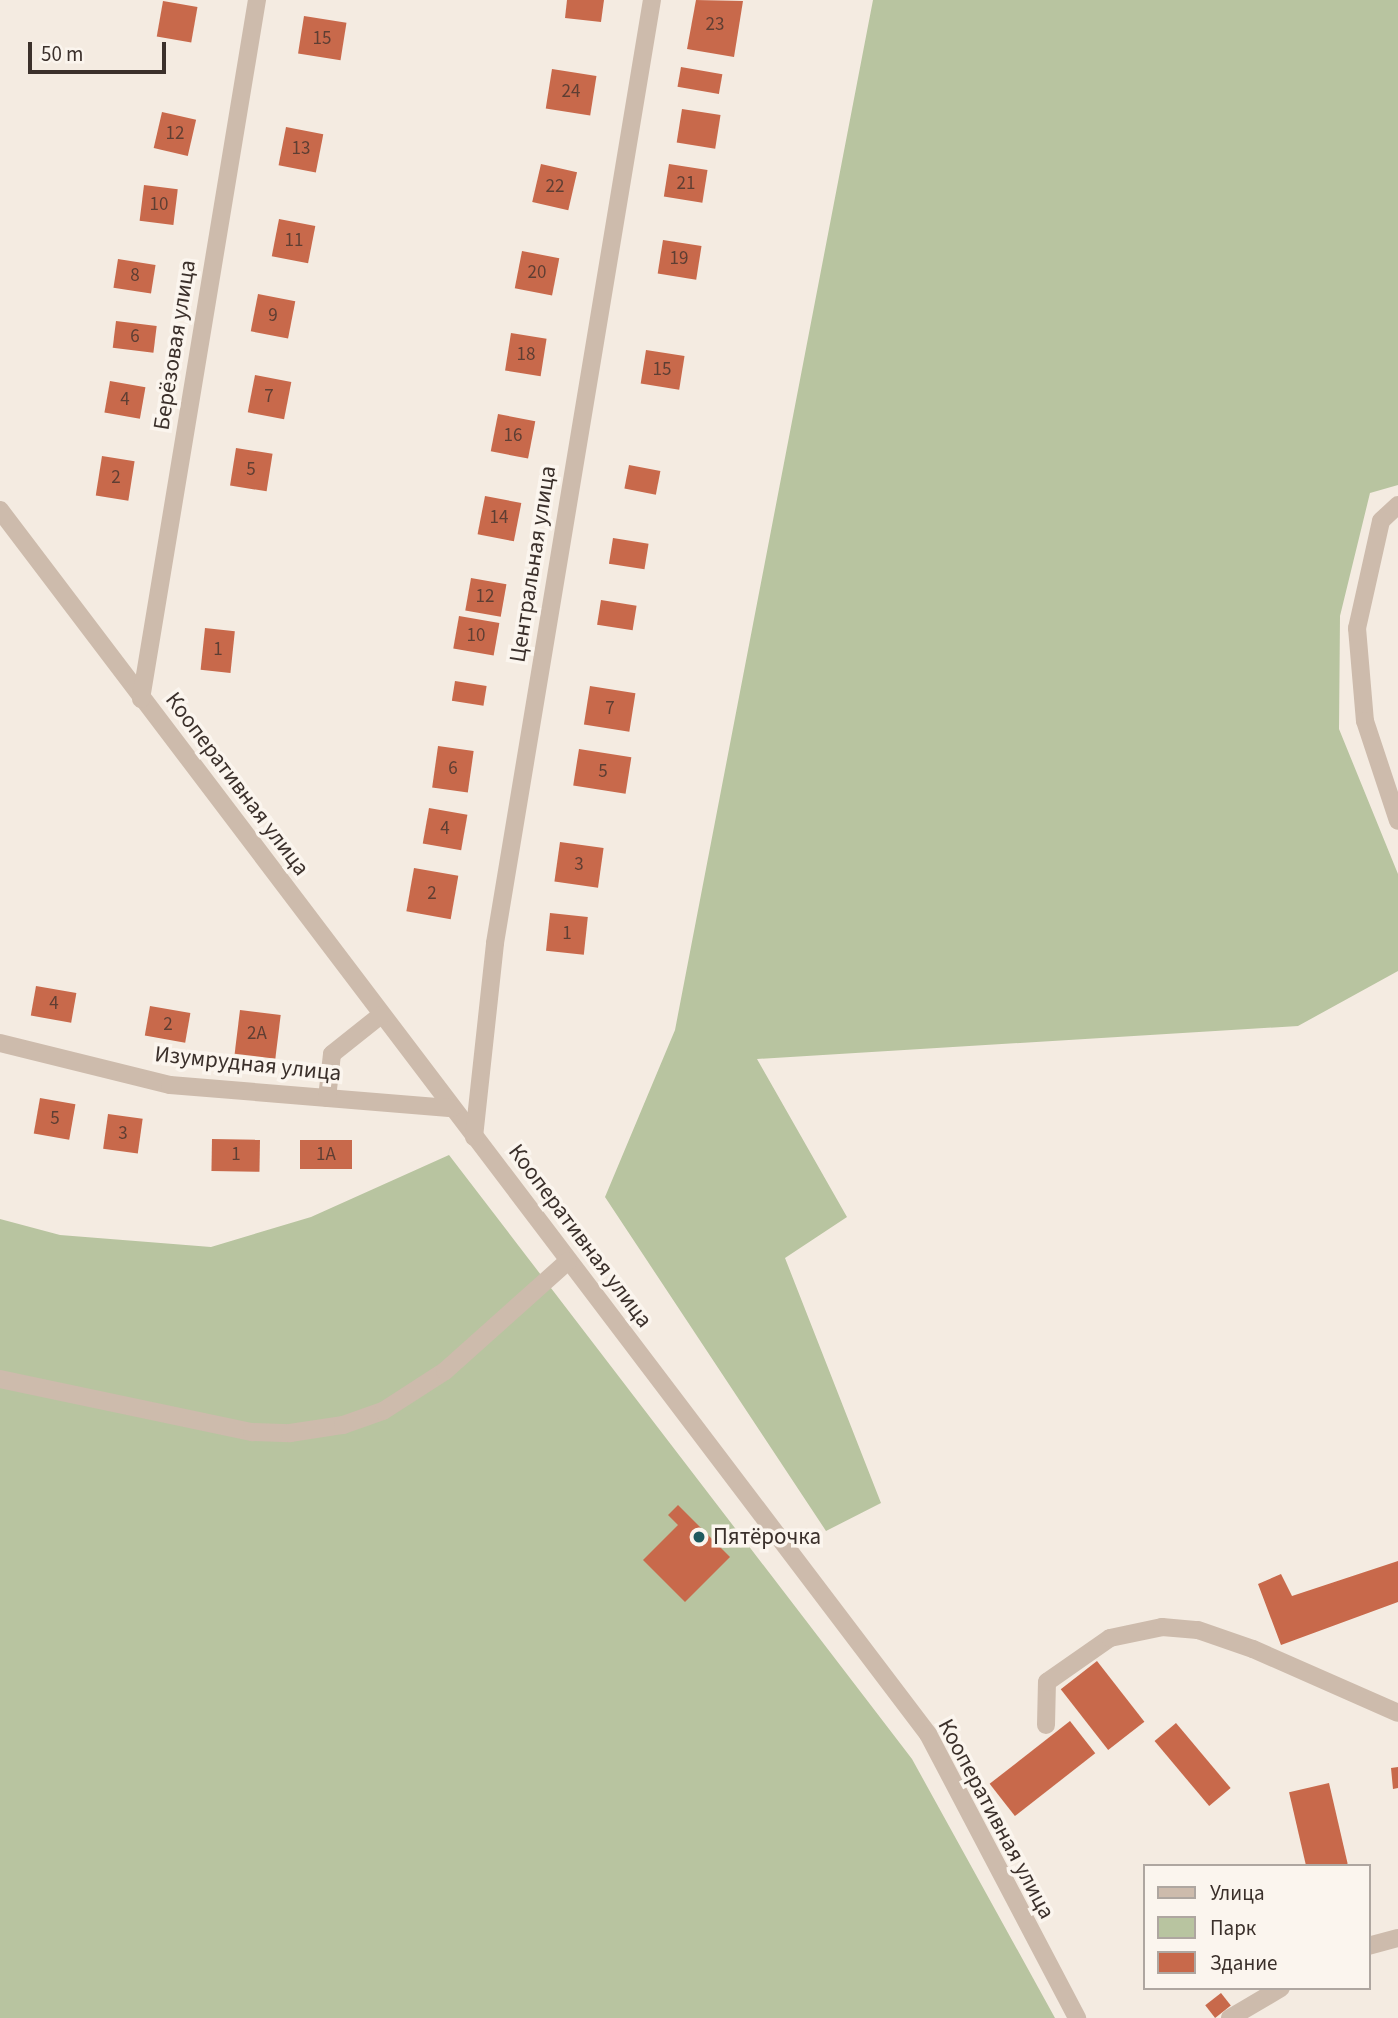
<!DOCTYPE html>
<html>
<head>
<meta charset="utf-8">
<style>
	body { margin:0 }
	#map { position:relative; width:1398px; height:2018px; overflow:hidden; background:#f4ebe1; font-family:"Source Sans 3",sans-serif }
	div>[style] { position:absolute }
	[style*='--x'] { left:calc(var(--x)*1px); top:calc(var(--y)*1px); width:calc(var(--w)*1px); rotate:calc(var(--a)*1deg) }
	.green>* { inset:0; background:#b8c4a0 }
	.building>* { inset:0; background:#c8694b; transform-origin:0 0 }
	.minor>* { height:18px; margin:-9px; padding:0 9px; transform-origin:9px; border-radius:9px; background:#cdbbac }
	.dots>* { width:19px; height:19px; translate:-50% -50%; box-sizing:border-box; border:4px solid #fbf5ee; border-radius:50% }
	span { translate:-50% -50%; white-space:nowrap; text-align:center; line-height:1.15; -webkit-text-stroke:7px #fbf5ee; paint-order:stroke }
	.number-label { font-size:19px; color:#5e3e33 }
	.number-label span { -webkit-text-stroke-width:0 }
	.street-label { font-size:23px; color:#3b302b }
	.poi-label { font-size:23px; color:#3b302b }
	.left { translate:0 -50%; text-align:left }
	.legend { position:absolute; left:1143px; top:1864px; width:228px; height:126px; box-sizing:border-box; background:#fbf5ee; border:2px solid #aea6a0; margin:0; padding:9px 12px; list-style:none; font-size:21px; color:#3b302b }
	.legend li { display:flex; align-items:center; gap:14px; height:35px }
	.legend b { width:35px; border:2px solid #aea6a0 }
	.scale { position:absolute; left:28px; top:42px; width:138px; height:32px; box-sizing:border-box; border:4px solid #3b302b; border-top:0; padding-left:9px; font-size:21px; line-height:24px; white-space:nowrap; color:#3b302b; -webkit-text-stroke:5px #fbf5ee; paint-order:stroke }
</style>
</head>
<body>
<div id="map">
	<div class="green">
		<div style="clip-path:polygon(873px 0,1398px 0,1398px 485px,1370px 493px,1340px 616px,1339px 729px,1398px 874px,1398px 971px,1298px 1026px,757px 1059px,847px 1217px,785px 1258px,881px 1503px,826px 1531px,605px 1197px,675px 1030px)"></div>
		<div style="clip-path:polygon(449px 1155px,912px 1759px,1055px 2018px,0 2018px,0 1219px,60px 1235px,211px 1247px,311px 1217px)"></div>
	</div>
	<div class="building">
		<div style="clip-path:polygon(567px 0,604px 0,601px 22px,565px 18px)"></div>
		<div style="clip-path:polygon(696px 0,743px 1px,734px 57px,687px 49px)"></div>
		<div style="left:163px;top:1px;width:35px;height:36px;rotate:10deg"></div>
		<div style="left:304px;top:16px;width:43px;height:38px;rotate:9deg"></div>
		<div style="left:681px;top:67px;width:42px;height:20px;rotate:10deg"></div>
		<div style="left:552px;top:69px;width:45px;height:40px;rotate:9deg"></div>
		<div style="left:682px;top:109px;width:39px;height:34px;rotate:9deg"></div>
		<div style="left:162px;top:112px;width:35px;height:37px;rotate:13deg"></div>
		<div style="left:286px;top:127px;width:38px;height:39px;rotate:11deg"></div>
		<div style="left:541px;top:164px;width:37px;height:39px;rotate:13deg"></div>
		<div style="left:669px;top:164px;width:39px;height:33px;rotate:9deg"></div>
		<div style="left:144px;top:185px;width:34px;height:36px;rotate:7deg"></div>
		<div style="left:279px;top:219px;width:37px;height:38px;rotate:11deg"></div>
		<div style="left:663px;top:240px;width:39px;height:34px;rotate:9deg"></div>
		<div style="left:522px;top:251px;width:38px;height:38px;rotate:11deg"></div>
		<div style="left:118px;top:259px;width:38px;height:29px;rotate:9deg"></div>
		<div style="left:258px;top:294px;width:38px;height:38px;rotate:11deg"></div>
		<div style="left:116px;top:321px;width:41px;height:27px;rotate:7deg"></div>
		<div style="left:511px;top:333px;width:36px;height:38px;rotate:9deg"></div>
		<div style="left:646px;top:350px;width:39px;height:34px;rotate:9deg"></div>
		<div style="left:255px;top:375px;width:37px;height:38px;rotate:11deg"></div>
		<div style="left:110px;top:381px;width:36px;height:32px;rotate:10deg"></div>
		<div style="left:498px;top:414px;width:38px;height:38px;rotate:11deg"></div>
		<div style="left:236px;top:448px;width:37px;height:38px;rotate:9deg"></div>
		<div style="left:102px;top:456px;width:33px;height:40px;rotate:9deg"></div>
		<div style="left:629px;top:465px;width:32px;height:24px;rotate:11deg"></div>
		<div style="left:485px;top:496px;width:37px;height:39px;rotate:11deg"></div>
		<div style="left:613px;top:538px;width:36px;height:26px;rotate:9deg"></div>
		<div style="left:471px;top:578px;width:36px;height:33px;rotate:10deg"></div>
		<div style="left:601px;top:600px;width:36px;height:25px;rotate:9deg"></div>
		<div style="left:459px;top:616px;width:41px;height:33px;rotate:10deg"></div>
		<div style="left:205px;top:628px;width:30px;height:42px;rotate:6deg"></div>
		<div style="left:455px;top:681px;width:32px;height:20px;rotate:9deg"></div>
		<div style="left:590px;top:686px;width:46px;height:39px;rotate:9deg"></div>
		<div style="left:438px;top:746px;width:36px;height:42px;rotate:8deg"></div>
		<div style="left:579px;top:749px;width:53px;height:37px;rotate:9deg"></div>
		<div style="left:429px;top:808px;width:39px;height:36px;rotate:10deg"></div>
		<div style="left:560px;top:842px;width:44px;height:40px;rotate:8deg"></div>
		<div style="left:414px;top:868px;width:45px;height:44px;rotate:10deg"></div>
		<div style="left:550px;top:913px;width:38px;height:38px;rotate:6deg"></div>
		<div style="left:36px;top:986px;width:41px;height:30px;rotate:10deg"></div>
		<div style="left:150px;top:1006px;width:41px;height:30px;rotate:10deg"></div>
		<div style="left:240px;top:1010px;width:41px;height:44px;rotate:7deg"></div>
		<div style="left:40px;top:1098px;width:36px;height:36px;rotate:10deg"></div>
		<div style="left:108px;top:1114px;width:35px;height:35px;rotate:8deg"></div>
		<div style="left:212px;top:1139px;width:48px;height:32px;rotate:1deg"></div>
		<div style="left:352px;top:1140px;width:29px;height:52px;rotate:90deg"></div>
		<div style="clip-path:polygon(678px 1505px,730px 1557px,685px 1602px,643px 1560px,678px 1525px,668px 1515px)"></div>
		<div style="clip-path:polygon(1398px 1561px,1398px 1602px,1281px 1645px,1258px 1584px,1281px 1574px,1292px 1596px)"></div>
		<div style="left:1097px;top:1661px;width:77px;height:46px;rotate:52deg"></div>
		<div style="left:1070px;top:1721px;width:41px;height:102px;rotate:52deg"></div>
		<div style="left:1176px;top:1723px;width:85px;height:28px;rotate:50deg"></div>
		<div style="clip-path:polygon(1398px 1767px,1398px 1788px,1393px 1789px,1391px 1768px)"></div>
		<div style="left:1329px;top:1783px;width:83px;height:41px;rotate:77deg"></div>
		<div style="left:1221px;top:1993px;width:16px;height:20px;rotate:52deg"></div>
	</div>
	<div class="minor">
		<div style="--x:1398;--y:505;--w:23;--a:137"></div>
		<div style="--x:1381;--y:521;--w:110;--a:102.6"></div>
		<div style="--x:1357;--y:628;--w:93;--a:85.1"></div>
		<div style="--x:1365;--y:721;--w:105;--a:71.7"></div>
		<div style="--x:0;--y:510;--w:1536;--a:52.83"></div>
		<div style="--x:928;--y:1734;--w:321;--a:62.3"></div>
		<div style="--x:141;--y:699;--w:709;--a:-80.58"></div>
		<div style="--x:0;--y:1043;--w:175;--a:13.9"></div>
		<div style="--x:170;--y:1085;--w:283;--a:4.7"></div>
		<div style="--x:327;--y:1098;--w:44;--a:-83.5"></div>
		<div style="--x:332;--y:1054;--w:63;--a:-38.5"></div>
		<div style="--x:474;--y:1137;--w:195;--a:-83.8"></div>
		<div style="--x:495;--y:943;--w:956;--a:-80.55"></div>
		<div style="--x:0;--y:1379;--w:258;--a:11.9"></div>
		<div style="--x:252;--y:1432;--w:38;--a:2"></div>
		<div style="--x:290;--y:1433;--w:54;--a:-8.6"></div>
		<div style="--x:343;--y:1425;--w:42;--a:-19.3"></div>
		<div style="--x:383;--y:1411;--w:74;--a:-32.8"></div>
		<div style="--x:445;--y:1371;--w:165;--a:-41.8"></div>
		<div style="--x:1046;--y:1725;--w:43;--a:-88.7"></div>
		<div style="--x:1047;--y:1682;--w:77;--a:-34.9"></div>
		<div style="--x:1110;--y:1638;--w:53;--a:-11.9"></div>
		<div style="--x:1162;--y:1627;--w:36;--a:5"></div>
		<div style="--x:1198;--y:1630;--w:58;--a:19.1"></div>
		<div style="--x:1253;--y:1649;--w:158;--a:23.8"></div>
		<div style="--x:1368;--y:1946;--w:31;--a:-15"></div>
		<div style="--x:1230;--y:2018;--w:59;--a:-30.5"></div>
	</div>
	<div class="dots">
		<div style="left:699px;top:1537px;background:#1f5a5e"></div>
	</div>
	<div class="number-label">
		<span style="left:715px;top:25px">23</span>
		<span style="left:322px;top:39px">15</span>
		<span style="left:571px;top:92px">24</span>
		<span style="left:175px;top:134px">12</span>
		<span style="left:301px;top:149px">13</span>
		<span style="left:686px;top:184px">21</span>
		<span style="left:555px;top:187px">22</span>
		<span style="left:159px;top:205px">10</span>
		<span style="left:294px;top:241px">11</span>
		<span style="left:679px;top:259px">19</span>
		<span style="left:537px;top:273px">20</span>
		<span style="left:135px;top:276px">8</span>
		<span style="left:273px;top:316px">9</span>
		<span style="left:135px;top:337px">6</span>
		<span style="left:526px;top:355px">18</span>
		<span style="left:662px;top:370px">15</span>
		<span style="left:269px;top:397px">7</span>
		<span style="left:125px;top:400px">4</span>
		<span style="left:513px;top:436px">16</span>
		<span style="left:251px;top:470px">5</span>
		<span style="left:116px;top:478px">2</span>
		<span style="left:499px;top:518px">14</span>
		<span style="left:485px;top:597px">12</span>
		<span style="left:476px;top:636px">10</span>
		<span style="left:218px;top:650px">1</span>
		<span style="left:610px;top:709px">7</span>
		<span style="left:453px;top:769px">6</span>
		<span style="left:603px;top:772px">5</span>
		<span style="left:445px;top:829px">4</span>
		<span style="left:579px;top:865px">3</span>
		<span style="left:432px;top:894px">2</span>
		<span style="left:567px;top:934px">1</span>
		<span style="left:54px;top:1004px">4</span>
		<span style="left:168px;top:1025px">2</span>
		<span style="left:257px;top:1034px">2А</span>
		<span style="left:55px;top:1119px">5</span>
		<span style="left:123px;top:1134px">3</span>
		<span style="left:236px;top:1155px">1</span>
		<span style="left:326px;top:1155px">1А</span>
	</div>
	<div class="street-label">
		<span style="left:175px;top:345px;rotate:-81deg">Берёзовая улица</span>
		<span style="left:533px;top:564px;rotate:-81deg">Центральная улица</span>
		<span style="left:237px;top:784px;rotate:53deg">Кооперативная улица</span>
		<span style="left:248px;top:1064px;rotate:6deg">Изумрудная улица</span>
		<span style="left:580px;top:1236px;rotate:53deg">Кооперативная улица</span>
		<span style="left:996px;top:1819px;rotate:62deg">Кооперативная улица</span>
	</div>
	<div class="poi-label">
		<span class="left" style="left:713px;top:1537px">Пятёрочка</span>
	</div>
	<ul class="legend">
	<li><b style="height:9px;background:#cdbbac"></b>Улица</li>
	<li><b style="height:19px;background:#b8c4a0"></b>Парк</li>
	<li><b style="height:19px;background:#c8694b"></b>Здание</li>
	</ul>
	<div class="scale">50 m</div>
</div>
</body>
</html>
